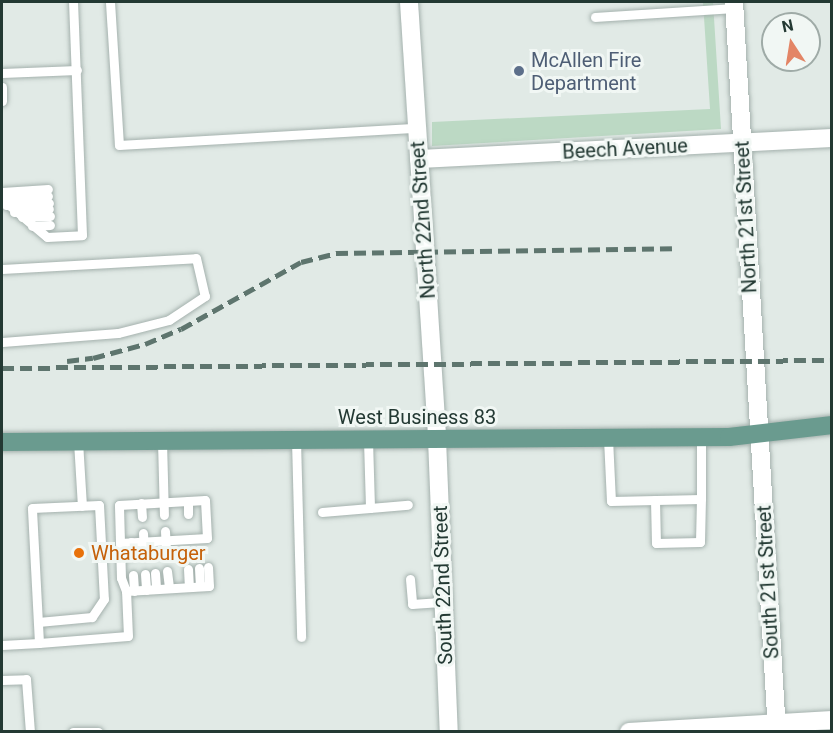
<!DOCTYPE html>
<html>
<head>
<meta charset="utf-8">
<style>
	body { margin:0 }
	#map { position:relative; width:833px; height:733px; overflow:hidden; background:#e1eae6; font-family:Roboto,sans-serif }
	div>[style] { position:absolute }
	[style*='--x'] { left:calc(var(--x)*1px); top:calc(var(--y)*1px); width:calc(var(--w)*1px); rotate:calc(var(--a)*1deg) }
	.green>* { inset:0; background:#bcd9c4 }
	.roads { filter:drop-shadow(0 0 2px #a4b1ad) drop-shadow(0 0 2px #a4b1ad) }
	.service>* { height:9px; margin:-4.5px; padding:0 4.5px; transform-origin:4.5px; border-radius:4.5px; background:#fff }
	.minor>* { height:18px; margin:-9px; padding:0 9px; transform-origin:9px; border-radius:9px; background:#fff }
	.primary>* { height:18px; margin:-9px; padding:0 9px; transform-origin:9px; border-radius:9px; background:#6a9b8f }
	.rail>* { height:4.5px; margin-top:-2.25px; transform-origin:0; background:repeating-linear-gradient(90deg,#5e756e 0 12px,transparent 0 18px) }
	.dots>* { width:16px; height:16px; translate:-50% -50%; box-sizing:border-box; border:3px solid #f1f7f4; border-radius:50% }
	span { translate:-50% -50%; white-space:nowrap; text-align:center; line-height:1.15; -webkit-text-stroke:6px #f1f7f4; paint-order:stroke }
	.service-label { font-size:20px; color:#4e5e75 }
	.left { translate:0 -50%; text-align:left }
	.street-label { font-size:20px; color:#233933 }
	.food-label { font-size:20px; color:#c56008 }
	.frame { position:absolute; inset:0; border:3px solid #233933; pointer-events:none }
	.north { position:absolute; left:761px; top:12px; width:60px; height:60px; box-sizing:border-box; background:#f1f7f4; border:2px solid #9faba7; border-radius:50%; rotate:348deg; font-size:16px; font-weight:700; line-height:24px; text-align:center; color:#233933 }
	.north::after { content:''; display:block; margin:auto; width:21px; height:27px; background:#e38566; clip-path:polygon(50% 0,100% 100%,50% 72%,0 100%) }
</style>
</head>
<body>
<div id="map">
	<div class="green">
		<div style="clip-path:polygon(703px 2px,713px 2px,721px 129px,432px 146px,432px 122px,710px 109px)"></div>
	</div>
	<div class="roads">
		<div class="service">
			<div style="--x:110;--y:2;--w:143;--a:86.4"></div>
			<div style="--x:119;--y:145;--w:298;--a:-3.3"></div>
			<div style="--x:595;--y:17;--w:139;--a:-3.7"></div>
			<div style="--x:2;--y:73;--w:75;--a:-2.3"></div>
			<div style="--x:2;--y:87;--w:14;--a:90"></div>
			<div style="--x:2;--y:192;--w:46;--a:-3.7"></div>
			<div style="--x:2;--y:198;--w:46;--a:-2.5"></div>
			<div style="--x:2;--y:199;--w:59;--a:40.2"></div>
			<div style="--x:47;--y:237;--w:35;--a:-3"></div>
			<div style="--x:82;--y:235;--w:233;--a:-92.2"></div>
			<div style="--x:6;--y:205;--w:43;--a:-2.7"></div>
			<div style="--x:14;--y:212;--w:35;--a:-5"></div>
			<div style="--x:22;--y:217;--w:28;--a:-2"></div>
			<div style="--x:32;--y:226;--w:18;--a:-3"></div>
			<div style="--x:2;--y:269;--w:194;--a:-3.2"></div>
			<div style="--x:196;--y:258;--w:39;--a:77"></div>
			<div style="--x:205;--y:296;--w:43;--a:146.3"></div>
			<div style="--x:169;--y:320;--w:53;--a:165.7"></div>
			<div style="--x:118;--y:333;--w:116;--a:175.6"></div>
			<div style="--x:608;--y:438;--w:63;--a:87.3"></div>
			<div style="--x:611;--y:501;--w:90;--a:-1.3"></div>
			<div style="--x:701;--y:499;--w:62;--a:-90"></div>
			<div style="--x:296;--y:440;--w:197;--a:88.5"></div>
			<div style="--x:368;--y:440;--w:68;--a:88.3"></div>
			<div style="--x:370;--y:508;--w:38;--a:-5"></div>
			<div style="--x:78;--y:441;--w:65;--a:86.5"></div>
			<div style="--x:162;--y:441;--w:74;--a:88.5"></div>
			<div style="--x:655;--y:500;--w:43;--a:88.7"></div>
			<div style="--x:656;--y:543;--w:44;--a:-1.3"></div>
			<div style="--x:700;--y:542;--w:43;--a:-88.7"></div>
			<div style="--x:188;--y:501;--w:13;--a:90"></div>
			<div style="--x:141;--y:503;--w:14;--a:86"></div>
			<div style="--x:322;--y:512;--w:48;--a:-4.8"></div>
			<div style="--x:165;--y:531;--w:20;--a:87"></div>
			<div style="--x:143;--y:533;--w:21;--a:87"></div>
			<div style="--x:131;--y:542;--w:13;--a:90"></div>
			<div style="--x:199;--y:568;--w:18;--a:87"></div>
			<div style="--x:188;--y:569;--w:18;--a:87"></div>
			<div style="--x:167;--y:571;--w:17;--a:83"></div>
			<div style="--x:155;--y:573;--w:16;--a:86"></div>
			<div style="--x:145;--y:574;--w:16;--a:86"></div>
			<div style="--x:133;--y:575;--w:16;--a:86"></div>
			<div style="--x:410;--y:579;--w:25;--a:85"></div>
			<div style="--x:412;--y:604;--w:32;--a:-4"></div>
			<div style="--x:126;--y:591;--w:83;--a:-3.4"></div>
			<div style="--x:209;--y:586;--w:19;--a:-93"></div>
			<div style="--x:39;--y:643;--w:89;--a:-4.5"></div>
			<div style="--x:128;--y:636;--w:45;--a:-92.5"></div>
			<div style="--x:126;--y:591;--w:14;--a:-111"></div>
			<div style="--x:121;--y:578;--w:73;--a:-91.6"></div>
			<div style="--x:119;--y:505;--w:86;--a:-3.3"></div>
			<div style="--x:205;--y:500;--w:38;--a:87"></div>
			<div style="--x:207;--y:538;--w:87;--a:176.7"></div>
			<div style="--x:2;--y:645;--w:37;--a:-3"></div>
			<div style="--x:39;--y:643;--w:135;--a:-93"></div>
			<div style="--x:32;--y:508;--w:67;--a:-2.6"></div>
			<div style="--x:99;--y:505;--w:94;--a:87"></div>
			<div style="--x:104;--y:599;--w:22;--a:124"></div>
			<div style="--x:92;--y:617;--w:54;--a:174.7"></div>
			<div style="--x:2;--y:680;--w:24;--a:-2"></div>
			<div style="--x:26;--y:679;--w:53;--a:85.7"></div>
			<div style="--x:73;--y:732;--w:25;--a:0"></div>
		</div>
		<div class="minor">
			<div style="--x:409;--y:2;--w:438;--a:86.3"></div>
			<div style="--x:437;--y:439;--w:293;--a:87.7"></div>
			<div style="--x:734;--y:2;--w:731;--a:86.63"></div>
			<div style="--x:419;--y:159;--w:414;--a:-2.9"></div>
			<div style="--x:629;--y:732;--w:203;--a:-3.4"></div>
		</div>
		<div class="primary">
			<div style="--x:2;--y:442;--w:727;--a:-0.39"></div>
			<div style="--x:729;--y:437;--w:104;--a:-6.6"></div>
		</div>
	</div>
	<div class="rail">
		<div style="--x:67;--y:361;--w:26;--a:-7"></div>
		<div style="--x:93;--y:358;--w:54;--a:-15.1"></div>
		<div style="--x:145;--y:344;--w:39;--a:-23"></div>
		<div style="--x:181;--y:329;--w:137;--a:-29.2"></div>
		<div style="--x:301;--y:262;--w:36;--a:-14"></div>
		<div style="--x:336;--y:253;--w:339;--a:-0.8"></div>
		<div style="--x:2;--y:368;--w:830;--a:-0.55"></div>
	</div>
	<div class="dots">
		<div style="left:519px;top:71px;background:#5c6f8a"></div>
		<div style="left:79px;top:553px;background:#e8710a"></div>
	</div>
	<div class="service-label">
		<span class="left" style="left:531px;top:72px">McAllen Fire<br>Department</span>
	</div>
	<div class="street-label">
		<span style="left:625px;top:149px;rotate:-3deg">Beech Avenue</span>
		<span style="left:746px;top:217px;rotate:-93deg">North 21st Street</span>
		<span style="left:423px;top:220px;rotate:-94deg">North 22nd Street</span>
		<span style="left:417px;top:417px">West Business 83</span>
		<span style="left:768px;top:582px;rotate:-93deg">South 21st Street</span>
		<span style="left:443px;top:585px;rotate:-92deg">South 22nd Street</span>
	</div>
	<div class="food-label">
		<span class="left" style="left:91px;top:553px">Whataburger</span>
	</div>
	<div class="frame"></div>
	<div class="north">N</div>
</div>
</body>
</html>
